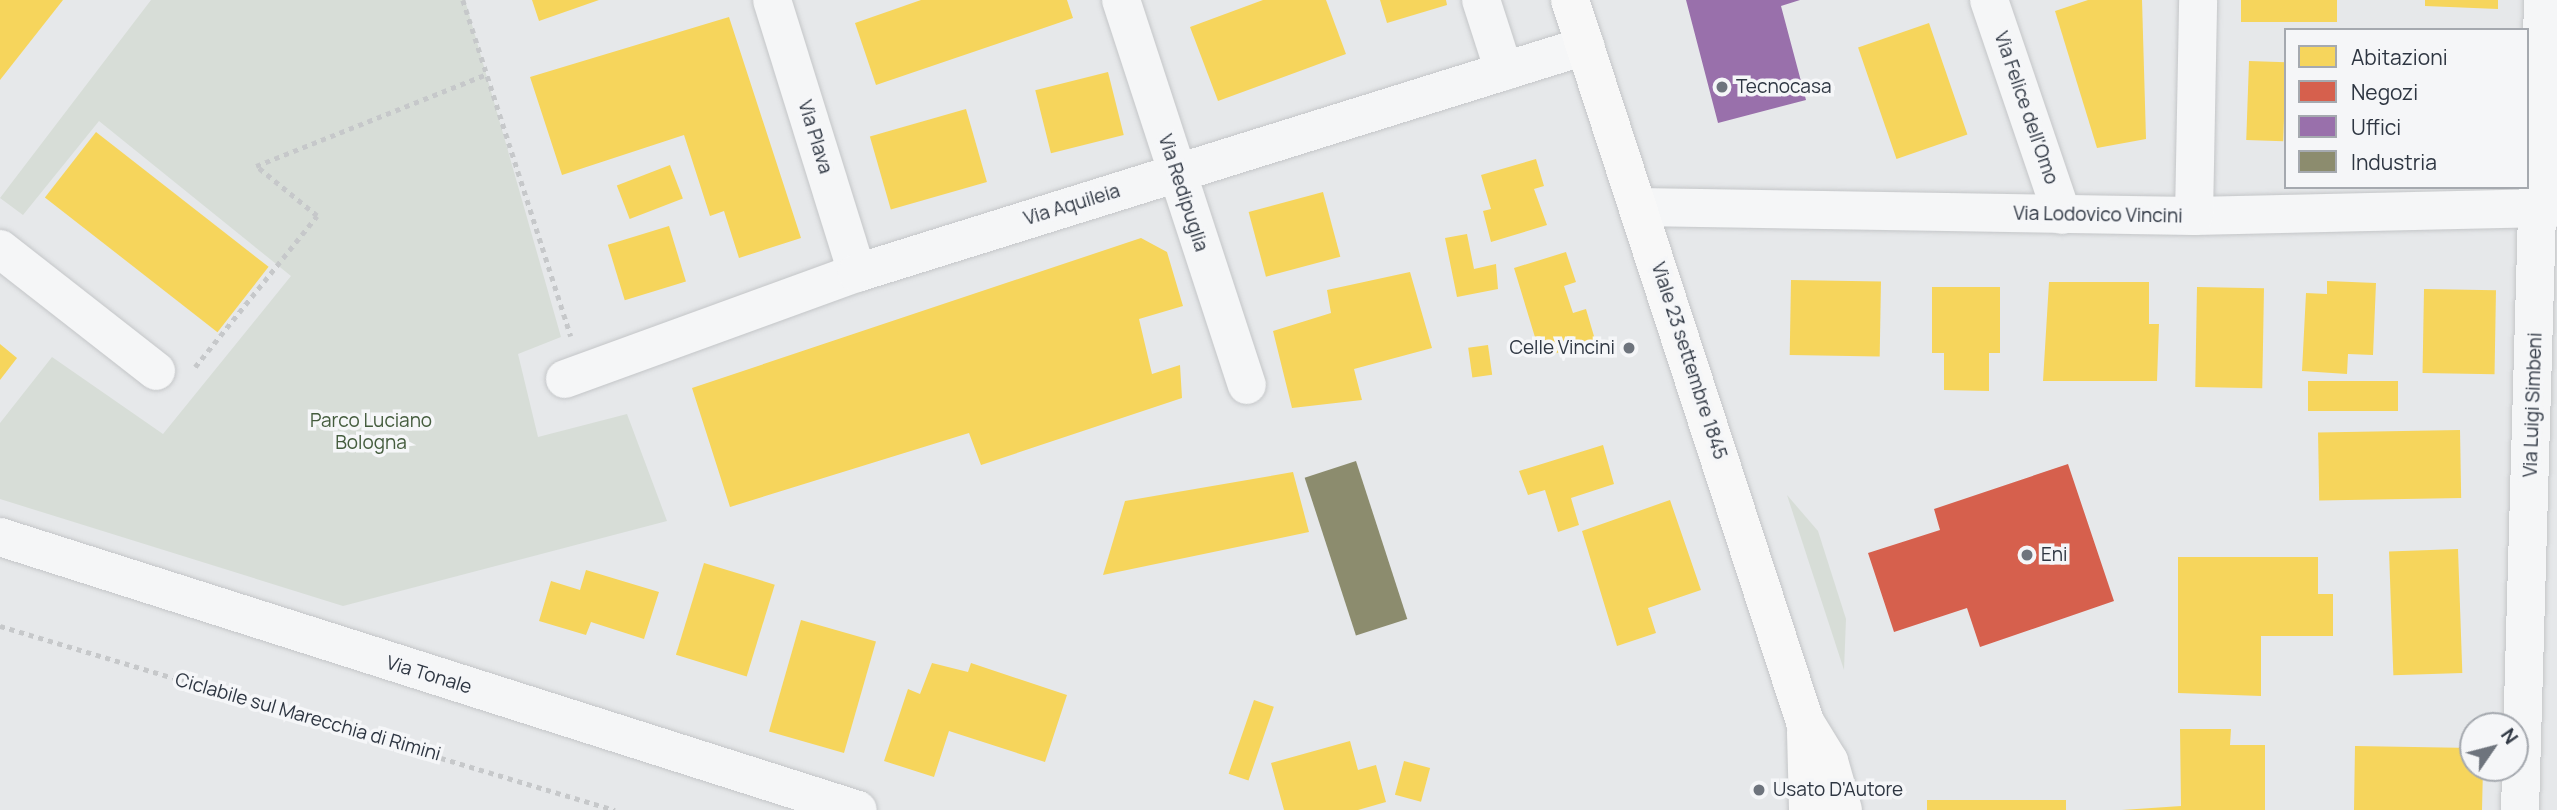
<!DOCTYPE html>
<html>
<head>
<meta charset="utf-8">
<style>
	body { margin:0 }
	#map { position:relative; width:2557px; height:810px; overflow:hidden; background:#e6e8ea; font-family:Manrope,sans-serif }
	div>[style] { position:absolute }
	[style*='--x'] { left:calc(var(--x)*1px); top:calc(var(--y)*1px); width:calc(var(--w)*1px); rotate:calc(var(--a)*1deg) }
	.green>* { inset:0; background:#d7ddd7 }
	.homes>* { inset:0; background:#f6d55c; transform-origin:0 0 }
	.shops>* { inset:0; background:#d6604d }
	.offices>* { inset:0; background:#9970ab }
	.industry>* { inset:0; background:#8c8c6e; transform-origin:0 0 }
	.path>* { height:4.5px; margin-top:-2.25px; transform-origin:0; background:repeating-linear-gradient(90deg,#c6c8ca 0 5px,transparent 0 10px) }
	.roads { filter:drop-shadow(0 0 2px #c4c6c8) drop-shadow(0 0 2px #c4c6c8) }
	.minor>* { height:38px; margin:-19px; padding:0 19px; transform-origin:19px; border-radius:19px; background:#f5f6f7 }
	.tertiary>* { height:38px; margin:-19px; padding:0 19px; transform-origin:19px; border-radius:19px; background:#f5f6f7 }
	.secondary>* { height:38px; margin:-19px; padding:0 19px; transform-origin:19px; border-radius:19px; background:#f8f8f8 }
	.dots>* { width:19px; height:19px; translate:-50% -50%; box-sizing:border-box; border:4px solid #f5f6f8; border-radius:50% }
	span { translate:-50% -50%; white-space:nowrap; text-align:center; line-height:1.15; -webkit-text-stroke:7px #f5f6f8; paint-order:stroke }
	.poi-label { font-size:19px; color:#2e3642 }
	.left { translate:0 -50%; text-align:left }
	.right { translate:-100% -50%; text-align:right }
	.street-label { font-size:19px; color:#2e3642 }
	.park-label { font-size:19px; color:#445c3d }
	.legend { position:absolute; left:2284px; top:28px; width:245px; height:161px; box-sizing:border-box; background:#f5f6f8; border:2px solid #a5a9af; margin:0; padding:9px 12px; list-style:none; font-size:21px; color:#2e3642 }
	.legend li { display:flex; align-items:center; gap:14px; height:35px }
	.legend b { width:35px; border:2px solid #a5a9af }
	.north { position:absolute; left:2459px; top:712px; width:70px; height:70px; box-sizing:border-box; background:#f5f6f8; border:2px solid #a5a9af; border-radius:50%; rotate:55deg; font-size:19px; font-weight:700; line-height:28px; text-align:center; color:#2e3642 }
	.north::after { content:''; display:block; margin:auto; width:24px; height:32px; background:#6e747d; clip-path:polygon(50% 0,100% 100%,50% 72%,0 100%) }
</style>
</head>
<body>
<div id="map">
	<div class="green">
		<div style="clip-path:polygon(151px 0,465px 0,561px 337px,518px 354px,538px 437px,627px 414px,667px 521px,343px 606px,0 499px,0 423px,52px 357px,163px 434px,291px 276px,99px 121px,23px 215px,0 198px)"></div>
		<div style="clip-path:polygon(1787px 495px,1818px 531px,1846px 619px,1844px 670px)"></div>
	</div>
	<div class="homes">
		<div style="clip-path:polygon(0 0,63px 0,0 80px)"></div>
		<div style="clip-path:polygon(532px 0,599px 0,539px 21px)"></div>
		<div style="clip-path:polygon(921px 0,1067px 0,1073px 18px,876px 85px,855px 23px)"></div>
		<div style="clip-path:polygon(1263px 0,1326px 0,1346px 54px,1218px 101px,1190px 27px)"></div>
		<div style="clip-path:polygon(1380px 0,1446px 0,1447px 5px,1387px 23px)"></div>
		<div style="clip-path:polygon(2088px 0,2142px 0,2146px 139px,2097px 148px,2055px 11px)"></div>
		<div style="left:2241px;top:0;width:96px;height:22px"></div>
		<div style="clip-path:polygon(2425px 0,2498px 0,2498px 9px,2425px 6px)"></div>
		<div style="clip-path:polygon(729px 17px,801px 238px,739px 258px,724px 211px,710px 216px,684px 135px,562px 175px,530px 77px)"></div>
		<div style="left:1929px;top:23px;width:118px;height:75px;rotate:71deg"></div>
		<div style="left:2249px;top:61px;width:37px;height:79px;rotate:2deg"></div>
		<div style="left:1108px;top:72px;width:65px;height:75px;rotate:76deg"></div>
		<div style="left:966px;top:109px;width:76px;height:100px;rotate:74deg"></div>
		<div style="left:96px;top:132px;width:219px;height:83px;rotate:38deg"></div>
		<div style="clip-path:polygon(1536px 159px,1544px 186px,1534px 189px,1547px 225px,1491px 242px,1483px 211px,1491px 209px,1481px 175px)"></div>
		<div style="left:670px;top:165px;width:36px;height:57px;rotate:69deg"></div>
		<div style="left:1323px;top:192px;width:67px;height:77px;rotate:75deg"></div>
		<div style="left:669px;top:226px;width:58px;height:64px;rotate:73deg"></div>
		<div style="clip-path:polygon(1467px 234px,1474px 269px,1496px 264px,1498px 289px,1457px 297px,1445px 238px)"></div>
		<div style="clip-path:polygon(1141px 238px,1167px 252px,1183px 306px,1139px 319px,1152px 374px,1180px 365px,1182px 398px,981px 465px,969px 433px,730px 507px,692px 388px)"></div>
		<div style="clip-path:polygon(1566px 252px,1576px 282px,1564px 286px,1573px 313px,1586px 309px,1596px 343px,1541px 357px,1514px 268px)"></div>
		<div style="clip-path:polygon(1410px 272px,1432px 348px,1354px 369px,1362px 400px,1292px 408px,1273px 331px,1331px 313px,1327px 290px)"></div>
		<div style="left:1791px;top:280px;width:90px;height:75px;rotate:1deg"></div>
		<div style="clip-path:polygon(2327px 281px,2376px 283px,2373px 355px,2348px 354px,2347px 374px,2302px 371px,2306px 293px,2327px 294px)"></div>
		<div style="clip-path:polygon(2049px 282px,2149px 282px,2149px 324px,2159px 324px,2157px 381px,2043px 381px)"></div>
		<div style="clip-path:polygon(1932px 287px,2000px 287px,2000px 353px,1989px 353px,1989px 391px,1944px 390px,1944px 353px,1932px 353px)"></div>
		<div style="left:2197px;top:287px;width:67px;height:100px;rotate:1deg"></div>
		<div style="left:2424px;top:289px;width:72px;height:84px;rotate:1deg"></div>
		<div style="clip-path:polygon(0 344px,17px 358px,0 380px)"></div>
		<div style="left:1488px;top:345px;width:30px;height:20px;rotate:82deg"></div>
		<div style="left:2308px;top:381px;width:90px;height:30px"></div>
		<div style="left:2460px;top:430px;width:68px;height:142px;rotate:89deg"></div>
		<div style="clip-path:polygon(1603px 445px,1614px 484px,1571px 498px,1579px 525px,1558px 532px,1545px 490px,1528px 495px,1519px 471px)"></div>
		<div style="clip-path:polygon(1293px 472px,1309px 532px,1103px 575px,1125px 501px)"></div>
		<div style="clip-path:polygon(1670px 500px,1701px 590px,1648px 608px,1656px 633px,1617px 646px,1582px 531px)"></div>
		<div style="left:2458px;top:549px;width:124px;height:69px;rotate:88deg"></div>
		<div style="clip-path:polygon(2178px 557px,2318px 557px,2318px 594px,2333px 594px,2333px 636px,2261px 636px,2261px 696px,2178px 693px)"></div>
		<div style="left:704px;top:563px;width:74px;height:96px;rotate:17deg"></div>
		<div style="clip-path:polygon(586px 570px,659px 592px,644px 639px,591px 622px,586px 635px,539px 621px,551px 581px,580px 590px)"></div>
		<div style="left:801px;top:620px;width:78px;height:116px;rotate:16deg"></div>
		<div style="clip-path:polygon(932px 663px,968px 672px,971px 663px,1067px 695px,1045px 762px,949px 731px,934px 777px,884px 761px,908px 689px,920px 694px)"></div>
		<div style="left:1254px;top:700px;width:21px;height:78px;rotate:19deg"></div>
		<div style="clip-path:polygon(2180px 729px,2231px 729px,2230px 745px,2265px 745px,2265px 810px,2122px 810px,2181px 806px)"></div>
		<div style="clip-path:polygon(1350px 741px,1358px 770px,1376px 765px,1386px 802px,1358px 810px,1284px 810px,1271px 763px)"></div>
		<div style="clip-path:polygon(2355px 746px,2473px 748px,2473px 768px,2483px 768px,2482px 810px,2354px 810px)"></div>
		<div style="left:1404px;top:761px;width:27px;height:35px;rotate:15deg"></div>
		<div style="left:1927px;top:800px;width:139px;height:10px"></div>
	</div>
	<div class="shops">
		<div style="clip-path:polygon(2068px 464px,2114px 601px,1980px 647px,1967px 608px,1894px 632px,1868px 553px,1940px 530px,1934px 509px)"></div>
	</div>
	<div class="offices">
		<div style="clip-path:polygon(1686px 0,1800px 0,1781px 6px,1806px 100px,1718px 123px)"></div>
	</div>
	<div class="industry">
		<div style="left:1356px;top:461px;width:166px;height:54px;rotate:72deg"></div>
	</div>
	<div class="path">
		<div style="--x:463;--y:0;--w:353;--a:72.2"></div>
		<div style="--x:195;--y:367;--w:194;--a:-51.1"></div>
		<div style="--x:317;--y:216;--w:79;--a:-140.7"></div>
		<div style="--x:256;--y:166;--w:249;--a:-21.7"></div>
		<div style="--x:0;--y:626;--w:642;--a:16.66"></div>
	</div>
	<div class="roads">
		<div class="minor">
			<div style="--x:772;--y:0;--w:286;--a:72.7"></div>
			<div style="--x:1121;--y:0;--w:405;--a:71.9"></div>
			<div style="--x:1481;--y:0;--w:75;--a:72.1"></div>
			<div style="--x:1989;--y:0;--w:227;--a:71.2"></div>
			<div style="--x:1639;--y:207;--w:555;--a:0.93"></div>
			<div style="--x:2194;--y:216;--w:363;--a:-1.3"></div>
			<div style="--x:2194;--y:216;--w:216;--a:-88.9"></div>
			<div style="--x:0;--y:249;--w:198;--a:38"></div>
			<div style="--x:565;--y:379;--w:311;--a:-20"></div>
			<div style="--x:857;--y:273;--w:763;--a:-17.32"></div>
			<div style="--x:2520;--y:810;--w:810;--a:-88.37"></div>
		</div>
		<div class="tertiary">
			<div style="--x:0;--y:537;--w:900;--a:17.65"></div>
		</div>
		<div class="secondary">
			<div style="--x:1570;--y:0;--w:759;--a:71.97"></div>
			<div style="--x:1805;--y:722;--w:46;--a:58.4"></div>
			<div style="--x:1829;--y:761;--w:51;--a:74.1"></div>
			<div style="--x:1806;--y:732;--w:78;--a:88.5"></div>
		</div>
	</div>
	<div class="dots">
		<div style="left:1722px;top:87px;background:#6e747d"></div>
		<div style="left:1629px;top:348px;background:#6e747d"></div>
		<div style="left:2027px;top:555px;background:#6e747d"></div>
		<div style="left:1759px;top:790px;background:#6e747d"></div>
	</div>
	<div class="poi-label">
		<span class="left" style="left:1736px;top:87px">Tecnocasa</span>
		<span class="right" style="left:1615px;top:348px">Celle Vincini</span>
		<span class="left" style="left:2041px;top:555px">Eni</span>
		<span class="left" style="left:1773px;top:790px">Usato D'Autore</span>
	</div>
	<div class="street-label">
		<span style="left:2026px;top:108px;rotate:71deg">Via Felice dell'Omo</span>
		<span style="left:815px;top:137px;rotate:73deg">Via Plava</span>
		<span style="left:1183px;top:193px;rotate:72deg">Via Redipuglia</span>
		<span style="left:1072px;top:205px;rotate:-17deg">Via Aquileia</span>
		<span style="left:2098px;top:215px;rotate:1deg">Via Lodovico Vincini</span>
		<span style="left:1689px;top:361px;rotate:72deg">Viale 23 settembre 1845</span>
		<span style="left:2533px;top:405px;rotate:-88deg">Via Luigi Simbeni</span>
		<span style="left:429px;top:675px;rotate:17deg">Via Tonale</span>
		<span style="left:308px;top:717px;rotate:16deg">Ciclabile sul Marecchia di Rimini</span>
	</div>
	<div class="park-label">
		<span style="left:371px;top:432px">Parco Luciano<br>Bologna</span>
	</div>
	<ul class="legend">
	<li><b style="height:19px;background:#f6d55c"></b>Abitazioni</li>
	<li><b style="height:19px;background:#d6604d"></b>Negozi</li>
	<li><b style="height:19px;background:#9970ab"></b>Uffici</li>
	<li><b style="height:19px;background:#8c8c6e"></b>Industria</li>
	</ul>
	<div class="north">N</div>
</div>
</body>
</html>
